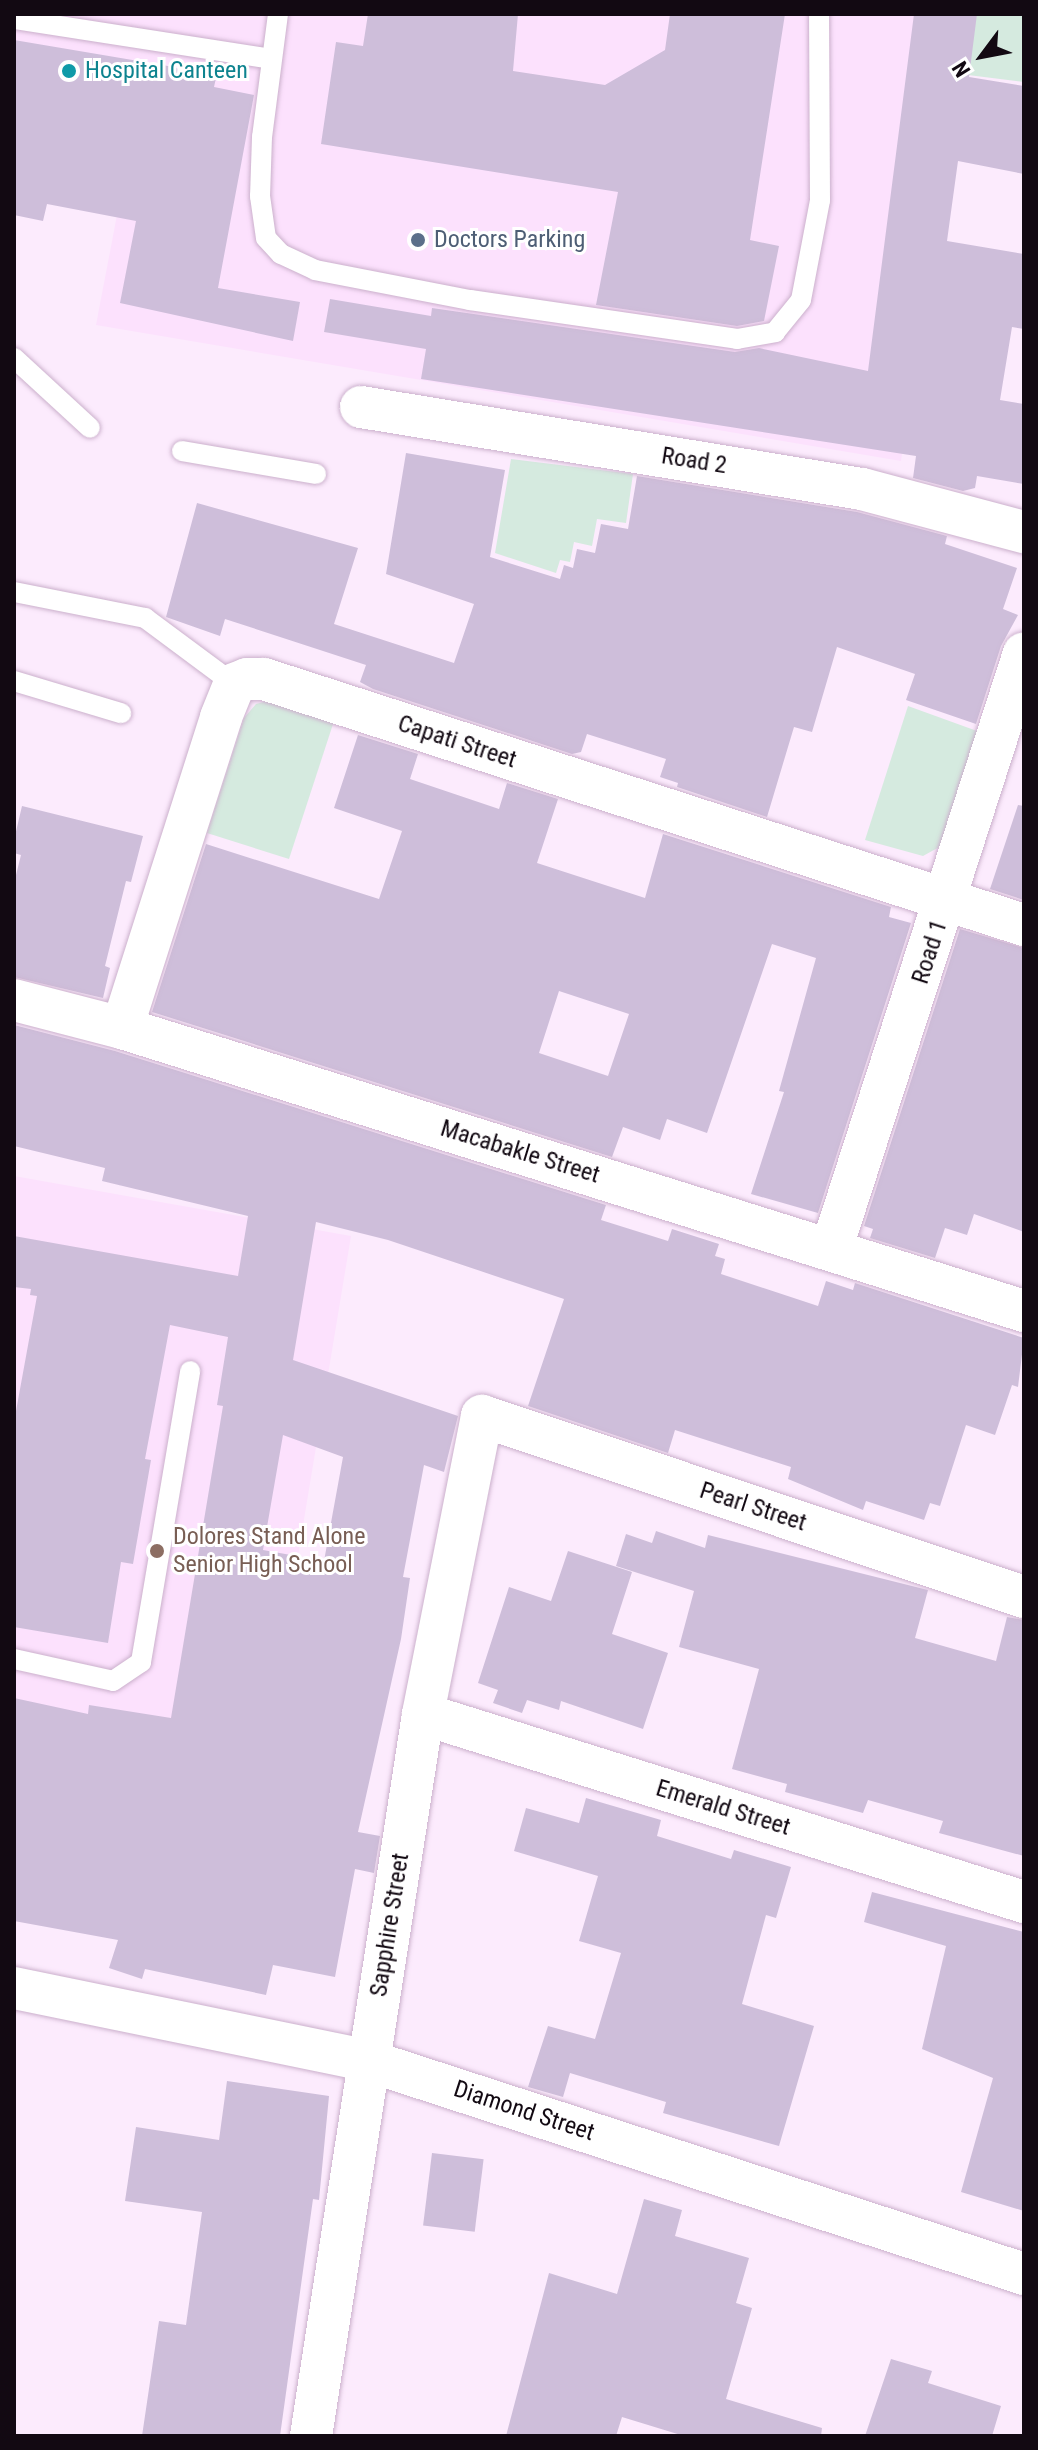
<!DOCTYPE html>
<html>
<head>
<meta charset="utf-8">
<style>
	body { margin:0 }
	#map { position:relative; width:1038px; height:2450px; overflow:hidden; background:#fcebfd; font-family:"Roboto Condensed",sans-serif }
	div>[style] { position:absolute }
	[style*='--x'] { left:calc(var(--x)*1px); top:calc(var(--y)*1px); width:calc(var(--w)*1px); rotate:calc(var(--a)*1deg) }
	.built>* { inset:0; background:#fce1fd }
	.green>* { inset:0; background:#d5eadf }
	.building>* { inset:0; background:#cebeda; transform-origin:0 0 }
	.roads { filter:drop-shadow(0 0 2px #cbb0cc) drop-shadow(0 0 2px #cbb0cc) }
	.lane>* { height:20px; margin:-10px; padding:0 10px; transform-origin:10px; border-radius:10px; background:#fff }
	.street>* { height:42px; margin:-21px; padding:0 21px; transform-origin:21px; border-radius:21px; background:#fff }
	.dots>* { width:22px; height:22px; translate:-50% -50%; box-sizing:border-box; border:4px solid #fff; border-radius:50% }
	span { translate:-50% -50%; white-space:nowrap; text-align:center; line-height:1.15; -webkit-text-stroke:6px #fff; paint-order:stroke }
	.culture-label { font-size:24px; color:#0d838f }
	.left { translate:0 -50%; text-align:left }
	.service-label { font-size:24px; color:#4e5e75 }
	.street-label { font-size:24px; color:#120912 }
	.education-label { font-size:24px; color:#785e54 }
	.frame { position:absolute; inset:0; border:16px solid #120912; pointer-events:none }
	.north { position:absolute; left:942px; top:16px; width:80px; height:80px; -webkit-text-stroke:6px #fff; paint-order:stroke; rotate:238deg; font-size:22px; font-weight:700; line-height:32px; text-align:center; color:#120912 }
	.north::after { content:''; display:block; margin:auto; width:28px; height:36px; background:#120912; clip-path:polygon(50% 0,100% 100%,50% 72%,0 100%) }
</style>
</head>
<body>
<div id="map">
	<div class="built">
		<div style="clip-path:polygon(14px 14px,964px 14px,901px 461px,96px 325px,138px 105px,14px 85px)"></div>
		<div style="clip-path:polygon(14px 1176px,351px 1236px,257px 1803px,14px 1762px)"></div>
	</div>
	<div class="green">
		<div style="clip-path:polygon(976px 14px,1024px 14px,1024px 82px,968px 75px)"></div>
		<div style="clip-path:polygon(511px 459px,633px 474px,626px 523px,597px 519px,592px 546px,574px 542px,570px 562px,560px 560px,556px 573px,495px 553px)"></div>
		<div style="clip-path:polygon(271px 700px,334px 721px,289px 859px,207px 833px,244px 718px,256px 704px)"></div>
		<div style="clip-path:polygon(908px 706px,977px 731px,943px 845px,923px 856px,865px 840px)"></div>
	</div>
	<div class="building">
		<div style="clip-path:polygon(368px 14px,518px 14px,513px 71px,605px 85px,665px 50px,670px 14px,785px 14px,750px 240px,779px 246px,764px 321px,737px 326px,596px 305px,618px 192px,321px 144px,336px 42px,363px 46px)"></div>
		<div style="clip-path:polygon(914px 14px,977px 14px,969px 77px,1024px 86px,1024px 174px,958px 161px,947px 241px,1024px 254px,1024px 329px,1012px 327px,1000px 400px,1024px 404px,1024px 484px,977px 476px,975px 488px,963px 491px,913px 478px,916px 456px,421px 379px,426px 349px,324px 332px,330px 299px,431px 316px,432px 308px,735px 352px,759px 348px,868px 371px)"></div>
		<div style="clip-path:polygon(14px 40px,168px 66px,216px 78px,214px 87px,254px 95px,218px 288px,300px 302px,293px 341px,120px 303px,136px 221px,47px 204px,43px 221px,14px 215px)"></div>
		<div style="clip-path:polygon(406px 453px,505px 470px,490px 557px,560px 579px,564px 565px,573px 568px,577px 549px,595px 553px,601px 524px,628px 529px,637px 476px,857px 512px,947px 536px,945px 544px,1017px 568px,1003px 609px,1018px 615px,1001px 646px,976px 724px,906px 700px,915px 674px,837px 647px,812px 732px,794px 727px,767px 817px,677px 787px,678px 783px,660px 777px,666px 759px,587px 734px,581px 752px,572px 754px,373px 689px,360px 682px,366px 665px,225px 619px,220px 636px,166px 617px,197px 503px,358px 548px,334px 624px,454px 663px,474px 604px,386px 574px)"></div>
		<div style="clip-path:polygon(evenodd,358px 735px,418px 754px,410px 779px,499px 809px,507px 783px,558px 799px,537px 863px,645px 898px,663px 834px,891px 907px,889px 917px,911px 923px,818px 1213px,751px 1194px,784px 1092px,779px 1091px,816px 958px,772px 944px,707px 1133px,667px 1119px,660px 1140px,623px 1127px,612px 1157px,152px 1012px,206px 844px,379px 899px,402px 831px,334px 808px,358px 735px,559px 991px,629px 1014px,608px 1076px,539px 1053px,559px 991px)"></div>
		<div style="clip-path:polygon(1018px 805px,1024px 806px,1024px 900px,990px 889px)"></div>
		<div style="clip-path:polygon(22px 806px,143px 836px,131px 882px,126px 881px,105px 966px,110px 968px,103px 998px,14px 977px,14px 883px,21px 855px,14px 853px,14px 840px)"></div>
		<div style="clip-path:polygon(960px 929px,1024px 948px,1024px 1232px,974px 1214px,967px 1235px,945px 1228px,935px 1258px,870px 1238px,873px 1229px,864px 1226px)"></div>
		<div style="clip-path:polygon(evenodd,14px 1025px,115px 1051px,606px 1205px,601px 1220px,668px 1241px,672px 1229px,719px 1244px,715px 1256px,725px 1259px,721px 1274px,818px 1306px,826px 1281px,853px 1290px,855px 1283px,1024px 1338px,1018px 1387px,1012px 1385px,995px 1435px,966px 1425px,940px 1506px,930px 1503px,924px 1520px,866px 1501px,863px 1510px,788px 1479px,791px 1467px,675px 1430px,668px 1453px,528px 1406px,564px 1299px,388px 1240px,316px 1222px,293px 1360px,458px 1416px,444px 1472px,424px 1465px,403px 1577px,410px 1578px,401px 1639px,358px 1832px,380px 1836px,374px 1873px,355px 1869px,335px 1977px,273px 1965px,266px 1995px,145px 1969px,142px 1979px,109px 1968px,118px 1940px,14px 1921px,14px 1698px,88px 1714px,89px 1705px,171px 1718px,223px 1406px,217px 1405px,228px 1337px,170px 1325px,145px 1459px,151px 1460px,133px 1564px,121px 1562px,108px 1643px,14px 1627px,14px 1422px,37px 1296px,30px 1295px,31px 1289px,14px 1287px,14px 1236px,238px 1276px,248px 1216px,102px 1181px,105px 1168px,14px 1146px,14px 1025px,283px 1435px,343px 1457px,324px 1561px,263px 1550px,283px 1435px)"></div>
		<div style="clip-path:polygon(656px 1531px,705px 1548px,708px 1535px,928px 1590px,915px 1638px,996px 1661px,1007px 1617px,1024px 1620px,1024px 1856px,939px 1833px,943px 1821px,868px 1800px,863px 1813px,785px 1792px,787px 1784px,732px 1769px,759px 1669px,679px 1647px,694px 1591px,616px 1566px,626px 1534px,652px 1543px)"></div>
		<div style="clip-path:polygon(568px 1551px,632px 1572px,612px 1634px,668px 1653px,643px 1729px,561px 1701px,559px 1710px,527px 1700px,522px 1713px,493px 1703px,498px 1690px,478px 1683px,509px 1587px,551px 1601px)"></div>
		<div style="clip-path:polygon(586px 1798px,661px 1820px,657px 1836px,731px 1859px,734px 1850px,791px 1867px,776px 1918px,766px 1915px,742px 2004px,814px 2026px,779px 2146px,663px 2113px,666px 2102px,570px 2073px,563px 2097px,528px 2087px,548px 2026px,595px 2039px,621px 1953px,579px 1941px,598px 1876px,514px 1851px,526px 1808px,579px 1823px)"></div>
		<div style="clip-path:polygon(872px 1892px,1024px 1932px,1024px 2211px,961px 2192px,993px 2078px,922px 2049px,946px 1946px,864px 1922px)"></div>
		<div style="clip-path:polygon(227px 2081px,329px 2096px,319px 2200px,313px 2199px,280px 2436px,142px 2436px,159px 2321px,186px 2325px,202px 2212px,125px 2201px,136px 2127px,219px 2140px)"></div>
		<div style="left:432px;top:2153px;width:52px;height:73px;rotate:7deg"></div>
		<div style="clip-path:polygon(644px 2199px,682px 2210px,675px 2236px,749px 2258px,736px 2303px,752px 2308px,726px 2399px,822px 2428px,821px 2436px,684px 2436px,622px 2417px,616px 2436px,506px 2436px,549px 2273px,617px 2294px)"></div>
		<div style="clip-path:polygon(891px 2359px,932px 2371px,928px 2383px,1001px 2406px,992px 2436px,865px 2436px)"></div>
	</div>
	<div class="roads">
		<div class="lane">
			<div style="--x:278;--y:14;--w:124;--a:97.4"></div>
			<div style="--x:262;--y:137;--w:59;--a:91.9"></div>
			<div style="--x:260;--y:196;--w:42;--a:81.9"></div>
			<div style="--x:266;--y:238;--w:22;--a:47"></div>
			<div style="--x:281;--y:254;--w:38;--a:25"></div>
			<div style="--x:315;--y:270;--w:158;--a:11"></div>
			<div style="--x:470;--y:300;--w:270;--a:8.3"></div>
			<div style="--x:737;--y:339;--w:39;--a:-10"></div>
			<div style="--x:775;--y:332;--w:41;--a:-50.9"></div>
			<div style="--x:801;--y:300;--w:102;--a:-79.2"></div>
			<div style="--x:820;--y:200;--w:186;--a:-90.3"></div>
			<div style="--x:14;--y:19;--w:260;--a:8.8"></div>
			<div style="--x:14;--y:358;--w:103;--a:42.6"></div>
			<div style="--x:182;--y:451;--w:136;--a:9.7"></div>
			<div style="--x:14;--y:592;--w:134;--a:11.2"></div>
			<div style="--x:145;--y:618;--w:111;--a:36.6"></div>
			<div style="--x:14;--y:681;--w:112;--a:16.7"></div>
			<div style="--x:14;--y:1659;--w:101;--a:12.5"></div>
			<div style="--x:113;--y:1681;--w:34;--a:-34"></div>
			<div style="--x:141;--y:1662;--w:295;--a:-80.4"></div>
		</div>
		<div class="street">
			<div style="--x:361;--y:407;--w:508;--a:9.3"></div>
			<div style="--x:862;--y:489;--w:168;--a:14.9"></div>
			<div style="--x:14;--y:1000;--w:112;--a:14.5"></div>
			<div style="--x:122;--y:1028;--w:945;--a:17.42"></div>
			<div style="--x:122;--y:1028;--w:326;--a:-72.3"></div>
			<div style="--x:221;--y:717;--w:35;--a:-68"></div>
			<div style="--x:234;--y:684;--w:14;--a:-21"></div>
			<div style="--x:247;--y:679;--w:17;--a:0"></div>
			<div style="--x:264;--y:679;--w:799;--a:17.94"></div>
			<div style="--x:831;--y:1250;--w:627;--a:-72.08"></div>
			<div style="--x:423;--y:1714;--w:630;--a:17.37"></div>
			<div style="--x:14;--y:1988;--w:362;--a:11.6"></div>
			<div style="--x:369;--y:2061;--w:689;--a:18.01"></div>
			<div style="--x:311;--y:2436;--w:731;--a:-81.18"></div>
			<div style="--x:423;--y:1714;--w:304;--a:-78.8"></div>
			<div style="--x:482;--y:1416;--w:571;--a:18.47"></div>
		</div>
	</div>
	<div class="dots">
		<div style="left:69px;top:71px;background:#0f9aa8"></div>
		<div style="left:418px;top:240px;background:#5c6f8a"></div>
		<div style="left:157px;top:1551px;background:#8d6e63"></div>
	</div>
	<div class="culture-label">
		<span class="left" style="left:85px;top:71px">Hospital Canteen</span>
	</div>
	<div class="service-label">
		<span class="left" style="left:434px;top:240px">Doctors Parking</span>
	</div>
	<div class="street-label">
		<span style="left:694px;top:461px;rotate:9deg">Road 2</span>
		<span style="left:457px;top:742px;rotate:18deg">Capati Street</span>
		<span style="left:930px;top:952px;rotate:-72deg">Road 1</span>
		<span style="left:520px;top:1152px;rotate:17deg">Macabakle Street</span>
		<span style="left:753px;top:1507px;rotate:18deg">Pearl Street</span>
		<span style="left:723px;top:1808px;rotate:17deg">Emerald Street</span>
		<span style="left:390px;top:1925px;rotate:-81deg">Sapphire Street</span>
		<span style="left:524px;top:2111px;rotate:18deg">Diamond Street</span>
	</div>
	<div class="education-label">
		<span class="left" style="left:173px;top:1551px">Dolores Stand Alone<br>Senior High School</span>
	</div>
	<div class="frame"></div>
	<div class="north">N</div>
</div>
</body>
</html>
